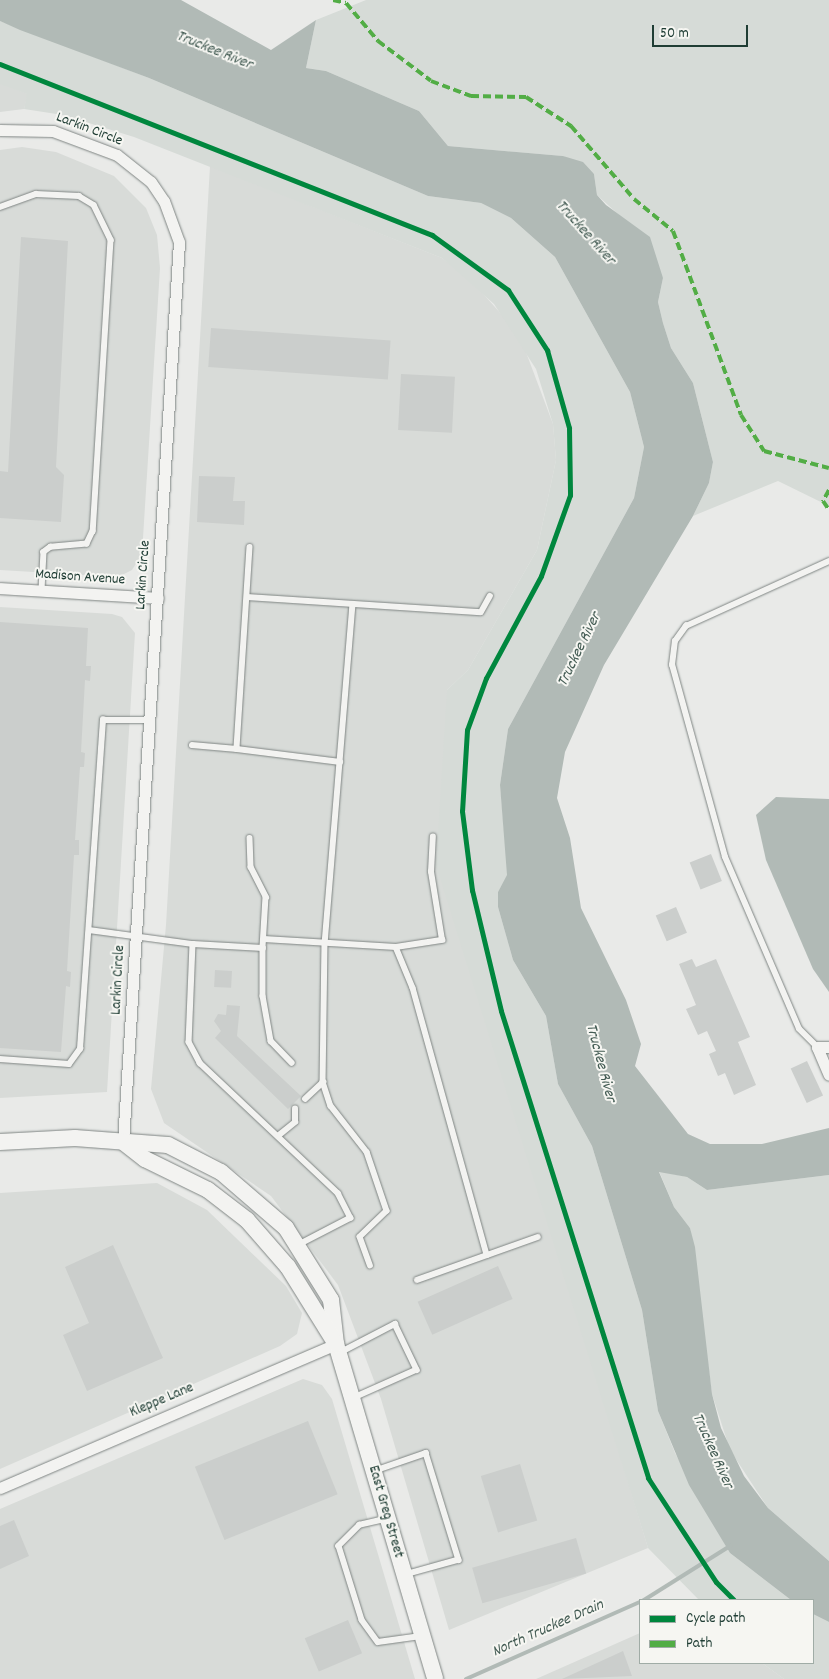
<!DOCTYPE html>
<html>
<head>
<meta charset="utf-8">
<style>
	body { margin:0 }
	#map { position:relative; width:829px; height:1679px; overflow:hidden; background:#e9eae8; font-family:Dekko,sans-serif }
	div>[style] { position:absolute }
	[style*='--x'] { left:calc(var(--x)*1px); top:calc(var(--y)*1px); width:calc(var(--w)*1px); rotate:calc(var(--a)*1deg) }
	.built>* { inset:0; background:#d8dbd8 }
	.green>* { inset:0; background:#d6dbd7 }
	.water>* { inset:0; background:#b1bab6 }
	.stream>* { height:4px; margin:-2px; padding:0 2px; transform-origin:2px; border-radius:2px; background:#b1bab6 }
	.building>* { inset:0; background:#cbcecc; transform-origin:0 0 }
	.roads { filter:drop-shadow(0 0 1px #7f8583) drop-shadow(0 0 1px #7f8583) }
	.service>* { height:5.5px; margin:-2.75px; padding:0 2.75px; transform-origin:2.75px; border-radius:2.75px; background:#f3f3f1 }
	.minor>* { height:11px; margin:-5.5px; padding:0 5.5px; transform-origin:5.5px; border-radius:5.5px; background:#f3f3f1 }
	.secondary>* { height:16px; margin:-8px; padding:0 8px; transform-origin:8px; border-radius:8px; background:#f3f3f1 }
	.quiet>* { height:4px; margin-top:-2px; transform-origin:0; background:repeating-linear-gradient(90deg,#52ad45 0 8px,transparent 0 12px) }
	.cycleway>* { height:5px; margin:-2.5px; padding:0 2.5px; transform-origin:2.5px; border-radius:2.5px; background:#00873e }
	span { translate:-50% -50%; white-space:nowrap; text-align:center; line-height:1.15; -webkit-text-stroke:4px #f6f6f2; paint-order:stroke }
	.street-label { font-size:15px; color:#1f3d34 }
	.water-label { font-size:16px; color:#445c54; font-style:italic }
	.legend { position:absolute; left:639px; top:1599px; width:175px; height:65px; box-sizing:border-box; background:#f6f6f2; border:1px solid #a0aca6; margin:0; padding:6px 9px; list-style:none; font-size:15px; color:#1f3d34 }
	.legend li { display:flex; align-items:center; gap:10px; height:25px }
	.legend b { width:25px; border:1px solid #a0aca6 }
	.scale { position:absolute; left:652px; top:25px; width:96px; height:22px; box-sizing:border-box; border:2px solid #1f3d34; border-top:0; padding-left:6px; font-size:15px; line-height:18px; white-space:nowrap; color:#1f3d34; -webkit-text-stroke:4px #f6f6f2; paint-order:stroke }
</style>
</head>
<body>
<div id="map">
	<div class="built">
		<div style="clip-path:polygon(0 83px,28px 94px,24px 109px,0 112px)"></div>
		<div style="clip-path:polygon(22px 147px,56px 152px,114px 176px,146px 208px,157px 235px,160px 268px,142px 554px,132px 570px,118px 577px,0 570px,0 150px)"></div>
		<div style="clip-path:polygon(210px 166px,442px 258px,470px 279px,510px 324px,524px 347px,553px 424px,556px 460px,537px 550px,468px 670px,447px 690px,555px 1240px,648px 1548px,449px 1630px,381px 1399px,338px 1285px,271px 1196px,164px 1123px,151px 1089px,166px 925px)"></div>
		<div style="clip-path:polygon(0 607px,112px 614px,122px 617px,135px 633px,107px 1092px,0 1098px)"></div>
		<div style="clip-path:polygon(157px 1183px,207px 1210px,286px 1286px,302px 1313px,297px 1334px,280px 1346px,0 1469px,0 1193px)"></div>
		<div style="clip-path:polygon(303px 1379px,322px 1385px,332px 1399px,415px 1679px,0 1679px,0 1509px)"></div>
		<div style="clip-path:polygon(640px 1633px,640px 1663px,762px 1663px,784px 1679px,536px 1679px)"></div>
	</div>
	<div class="green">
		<div style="clip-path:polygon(366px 0,829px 0,829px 506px,778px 481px,693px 516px,709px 483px,713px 462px,693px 383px,671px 348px,663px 323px,658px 302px,663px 278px,619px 215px,597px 195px,594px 174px,563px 156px,448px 146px,419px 111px,326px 71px,306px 68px,316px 20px)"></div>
		<div style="clip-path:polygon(0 21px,149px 78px,428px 196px,481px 203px,511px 218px,555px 257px,630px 392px,644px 447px,634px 498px,508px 729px,500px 785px,508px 875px,498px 892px,498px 907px,513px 960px,546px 1016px,558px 1084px,592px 1146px,642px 1310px,658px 1411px,675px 1453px,730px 1553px,791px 1600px,699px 1600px,648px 1548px,436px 865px,447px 690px,468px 670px,537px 550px,556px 460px,553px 424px,536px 369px,494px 304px,442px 258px,134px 137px,63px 115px,24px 109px,27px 94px,0 84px)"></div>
		<div style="clip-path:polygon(659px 1171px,687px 1177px,707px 1190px,829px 1175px,829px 1561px,768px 1508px,730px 1450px,712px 1394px,690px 1228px,674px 1207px)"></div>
		<div style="clip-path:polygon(813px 1614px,829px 1622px,829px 1679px,784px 1679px,762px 1663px,813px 1663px)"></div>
	</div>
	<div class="water">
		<div style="clip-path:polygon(0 0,181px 0,271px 50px,316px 20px,306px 68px,326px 71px,419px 111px,448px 146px,563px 156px,583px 162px,594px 174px,597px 195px,606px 205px,650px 237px,663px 278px,658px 302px,663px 323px,671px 348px,693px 383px,713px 462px,709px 483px,693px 516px,604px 665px,565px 752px,557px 798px,570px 838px,581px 908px,626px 1000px,641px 1044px,635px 1066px,688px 1134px,710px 1144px,762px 1144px,829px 1128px,829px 1175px,707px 1190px,687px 1177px,659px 1172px,674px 1207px,690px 1228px,695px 1247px,712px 1394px,721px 1428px,744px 1476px,768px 1508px,829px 1561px,829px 1622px,813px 1614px,813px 1600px,791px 1600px,730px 1553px,689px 1485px,658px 1411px,642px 1310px,592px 1146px,558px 1084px,546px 1016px,513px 960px,498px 907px,498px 892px,507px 875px,500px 785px,508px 729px,634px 498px,644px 447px,630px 392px,555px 257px,511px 218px,481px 203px,428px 196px,149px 78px,20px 30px,0 21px)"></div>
		<div style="clip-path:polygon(776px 797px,829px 799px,829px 992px,813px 969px,766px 860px,756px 815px)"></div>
	</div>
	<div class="stream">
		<div style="--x:644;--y:1600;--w:102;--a:-32.1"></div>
		<div style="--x:466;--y:1679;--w:190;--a:-23.9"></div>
	</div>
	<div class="building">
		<div style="clip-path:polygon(21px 237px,68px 241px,56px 467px,64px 475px,61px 522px,0 518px,0 471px,8px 472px)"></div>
		<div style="left:211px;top:328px;width:180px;height:39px;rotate:4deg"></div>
		<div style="left:401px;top:374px;width:54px;height:56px;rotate:3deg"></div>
		<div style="clip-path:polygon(199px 476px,235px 477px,233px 501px,245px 501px,244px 525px,197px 522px)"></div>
		<div style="clip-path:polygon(0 622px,88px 628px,86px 666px,91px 666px,90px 681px,85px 680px,81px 752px,85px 753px,84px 767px,80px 767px,75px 840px,79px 840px,79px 855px,74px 855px,67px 971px,71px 972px,70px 987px,66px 986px,61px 1052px,0 1048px)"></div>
		<div style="left:711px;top:854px;width:29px;height:23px;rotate:68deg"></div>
		<div style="left:676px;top:907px;width:28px;height:22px;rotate:67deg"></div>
		<div style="clip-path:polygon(692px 959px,696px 967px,716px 959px,750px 1037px,738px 1042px,756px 1085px,734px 1095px,725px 1073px,718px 1076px,709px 1054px,716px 1051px,707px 1031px,698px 1035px,686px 1009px,696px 1005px,679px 964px)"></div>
		<div style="left:215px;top:970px;width:17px;height:17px;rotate:3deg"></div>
		<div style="clip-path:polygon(227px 1005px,240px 1006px,237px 1036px,301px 1096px,288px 1109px,215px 1038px,221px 1031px,214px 1021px,218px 1014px,226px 1015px)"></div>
		<div style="left:807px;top:1061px;width:38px;height:18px;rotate:65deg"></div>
		<div style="clip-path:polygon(113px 1245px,163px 1358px,87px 1391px,63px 1335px,89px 1323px,65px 1267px)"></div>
		<div style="left:498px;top:1266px;width:36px;height:88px;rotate:66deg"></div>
		<div style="left:308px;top:1421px;width:79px;height:122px;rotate:68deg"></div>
		<div style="left:520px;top:1464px;width:59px;height:41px;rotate:73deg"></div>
		<div style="clip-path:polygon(14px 1520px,29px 1556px,0 1569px,0 1526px)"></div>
		<div style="left:576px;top:1538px;width:37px;height:108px;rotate:74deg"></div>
		<div style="left:348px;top:1620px;width:36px;height:47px;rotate:67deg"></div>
		<div style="clip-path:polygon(623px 1651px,632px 1676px,562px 1679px)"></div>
	</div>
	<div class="roads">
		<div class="service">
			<div style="--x:0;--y:207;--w:38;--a:-20"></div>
			<div style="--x:36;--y:194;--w:43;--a:2.7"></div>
			<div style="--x:79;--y:196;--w:17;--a:31"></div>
			<div style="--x:94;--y:205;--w:39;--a:64"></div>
			<div style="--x:111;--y:240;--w:292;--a:93.5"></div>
			<div style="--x:93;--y:531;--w:14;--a:115"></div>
			<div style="--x:87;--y:544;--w:36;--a:175"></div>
			<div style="--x:51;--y:547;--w:9;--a:144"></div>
			<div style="--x:44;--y:552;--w:38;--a:93"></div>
			<div style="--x:250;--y:547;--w:202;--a:93.7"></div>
			<div style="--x:237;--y:749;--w:104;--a:7.2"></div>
			<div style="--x:247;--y:597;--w:234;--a:3.7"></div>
			<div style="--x:481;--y:612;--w:18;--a:-61"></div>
			<div style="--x:353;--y:604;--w:339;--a:94.7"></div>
			<div style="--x:325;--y:942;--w:140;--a:90.8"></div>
			<div style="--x:323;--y:1082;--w:25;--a:72"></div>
			<div style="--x:331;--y:1106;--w:58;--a:52"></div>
			<div style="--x:367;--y:1152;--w:62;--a:71.3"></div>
			<div style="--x:387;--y:1211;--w:37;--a:136"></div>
			<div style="--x:360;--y:1237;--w:30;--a:70"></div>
			<div style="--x:192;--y:745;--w:45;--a:5.1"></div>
			<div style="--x:250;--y:838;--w:29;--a:88"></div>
			<div style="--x:251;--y:867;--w:34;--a:63"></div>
			<div style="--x:266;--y:897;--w:51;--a:93.4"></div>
			<div style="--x:89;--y:930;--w:105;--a:7.7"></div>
			<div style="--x:193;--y:944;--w:98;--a:92.3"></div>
			<div style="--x:189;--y:1042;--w:24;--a:62"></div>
			<div style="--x:200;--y:1063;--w:190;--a:43.3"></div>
			<div style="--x:338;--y:1193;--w:28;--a:63"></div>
			<div style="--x:351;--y:1218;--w:59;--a:152.6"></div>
			<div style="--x:264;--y:939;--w:132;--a:3.5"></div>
			<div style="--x:396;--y:947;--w:44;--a:67.5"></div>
			<div style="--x:413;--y:988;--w:277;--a:74.5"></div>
			<div style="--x:193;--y:944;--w:70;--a:3.3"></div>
			<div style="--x:263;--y:948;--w:48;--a:90"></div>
			<div style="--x:263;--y:996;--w:46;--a:79.9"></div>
			<div style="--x:271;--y:1041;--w:30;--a:46"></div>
			<div style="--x:396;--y:947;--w:47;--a:-8.7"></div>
			<div style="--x:442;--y:940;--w:69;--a:-99.2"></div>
			<div style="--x:431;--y:872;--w:35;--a:-87"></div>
			<div style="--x:817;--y:1047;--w:25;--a:-135"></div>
			<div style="--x:799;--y:1029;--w:187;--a:-113.3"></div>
			<div style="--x:725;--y:857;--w:199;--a:-105.4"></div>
			<div style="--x:672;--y:665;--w:24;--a:-83"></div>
			<div style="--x:675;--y:641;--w:19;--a:-54"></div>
			<div style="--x:686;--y:626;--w:157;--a:-24.4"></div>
			<div style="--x:0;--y:1059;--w:69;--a:4.1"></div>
			<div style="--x:69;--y:1064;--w:19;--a:-54"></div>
			<div style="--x:80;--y:1049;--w:330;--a:-86"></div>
			<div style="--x:103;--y:720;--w:47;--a:0"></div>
			<div style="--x:305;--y:1099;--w:25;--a:-43"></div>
			<div style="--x:278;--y:1136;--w:22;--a:-39"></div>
			<div style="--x:295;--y:1122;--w:13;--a:-90"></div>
			<div style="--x:417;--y:1280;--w:128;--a:-19.6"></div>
			<div style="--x:341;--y:1352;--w:61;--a:-27.4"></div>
			<div style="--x:395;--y:1324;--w:51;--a:64.4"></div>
			<div style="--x:417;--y:1370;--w:69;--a:156"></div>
			<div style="--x:374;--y:1471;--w:55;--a:-19.1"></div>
			<div style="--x:426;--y:1453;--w:112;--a:72.9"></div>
			<div style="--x:459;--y:1560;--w:56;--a:164.5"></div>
			<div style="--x:387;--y:1519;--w:28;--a:167"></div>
			<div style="--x:360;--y:1525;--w:30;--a:135"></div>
			<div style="--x:339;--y:1546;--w:77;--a:72.7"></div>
			<div style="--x:362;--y:1620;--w:27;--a:54"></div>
			<div style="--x:378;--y:1642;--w:43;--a:-7.9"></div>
		</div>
		<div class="minor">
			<div style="--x:0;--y:130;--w:53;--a:1.1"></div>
			<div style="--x:53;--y:131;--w:68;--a:20.6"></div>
			<div style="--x:117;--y:155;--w:43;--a:38.5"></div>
			<div style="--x:151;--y:182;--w:23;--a:56"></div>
			<div style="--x:164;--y:201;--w:44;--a:69.9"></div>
			<div style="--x:179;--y:242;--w:902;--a:93.56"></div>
			<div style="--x:0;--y:588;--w:158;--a:3.6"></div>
			<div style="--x:829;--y:1047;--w:12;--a:180"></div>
			<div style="--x:817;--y:1047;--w:30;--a:67"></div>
			<div style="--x:0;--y:1488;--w:366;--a:-23.2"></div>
		</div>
		<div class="secondary">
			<div style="--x:0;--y:1142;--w:75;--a:-3.1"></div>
			<div style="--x:75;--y:1138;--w:93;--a:4.3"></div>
			<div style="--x:168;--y:1145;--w:59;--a:27"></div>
			<div style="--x:221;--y:1172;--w:86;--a:40.7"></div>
			<div style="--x:286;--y:1228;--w:85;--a:58"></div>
			<div style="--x:331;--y:1300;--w:44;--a:83.5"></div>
			<div style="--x:336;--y:1344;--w:349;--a:73.5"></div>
			<div style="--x:123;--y:1142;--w:28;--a:38"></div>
			<div style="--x:145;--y:1159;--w:70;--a:26.2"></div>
			<div style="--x:208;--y:1190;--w:49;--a:37.6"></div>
			<div style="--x:247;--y:1220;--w:62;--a:48.9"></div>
			<div style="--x:288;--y:1267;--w:91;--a:58.1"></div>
		</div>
	</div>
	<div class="quiet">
		<div style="--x:333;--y:0;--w:13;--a:13"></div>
		<div style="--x:346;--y:3;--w:50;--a:49.9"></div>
		<div style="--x:378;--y:41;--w:66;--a:37"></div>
		<div style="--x:431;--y:81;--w:43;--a:20.6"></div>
		<div style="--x:471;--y:96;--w:55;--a:1"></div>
		<div style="--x:526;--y:97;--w:54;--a:32.8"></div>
		<div style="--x:571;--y:126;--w:96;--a:49.2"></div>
		<div style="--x:634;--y:199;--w:50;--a:39.4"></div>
		<div style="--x:673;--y:231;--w:196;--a:69.7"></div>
		<div style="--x:741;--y:415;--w:43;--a:57.4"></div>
		<div style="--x:764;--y:451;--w:67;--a:14.7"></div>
		<div style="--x:829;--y:490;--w:13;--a:119"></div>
		<div style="--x:823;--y:501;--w:11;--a:56"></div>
	</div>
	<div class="cycleway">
		<div style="--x:0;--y:64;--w:465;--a:21.6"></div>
		<div style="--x:432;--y:235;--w:94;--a:35.9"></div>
		<div style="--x:508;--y:290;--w:72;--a:57"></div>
		<div style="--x:547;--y:350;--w:81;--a:74.2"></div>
		<div style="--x:569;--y:428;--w:67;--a:89.1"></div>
		<div style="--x:570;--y:495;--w:86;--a:109.7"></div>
		<div style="--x:541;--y:576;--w:116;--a:118.3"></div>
		<div style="--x:486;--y:678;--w:55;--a:110.1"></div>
		<div style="--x:467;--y:730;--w:81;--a:93.5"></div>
		<div style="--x:462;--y:811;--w:80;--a:82.8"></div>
		<div style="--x:472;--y:890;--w:124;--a:76.5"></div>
		<div style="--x:501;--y:1011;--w:490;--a:72.5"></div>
		<div style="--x:648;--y:1478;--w:124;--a:56.8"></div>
		<div style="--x:716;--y:1582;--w:25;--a:45"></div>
	</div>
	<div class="street-label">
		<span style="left:89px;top:130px;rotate:21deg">Larkin Circle</span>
		<span style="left:144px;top:575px;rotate:-86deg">Larkin Circle</span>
		<span style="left:80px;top:578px;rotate:4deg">Madison Avenue</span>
		<span style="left:119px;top:980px;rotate:-87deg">Larkin Circle</span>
		<span style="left:162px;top:1401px;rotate:-23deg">Kleppe Lane</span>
		<span style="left:385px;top:1512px;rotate:74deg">East Greg Street</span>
	</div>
	<div class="water-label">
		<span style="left:214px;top:51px;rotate:22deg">Truckee River</span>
		<span style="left:585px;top:233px;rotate:48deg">Truckee River</span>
		<span style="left:580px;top:650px;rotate:-64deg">Truckee River</span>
		<span style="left:600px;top:1063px;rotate:75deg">Truckee River</span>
		<span style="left:712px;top:1451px;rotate:66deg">Truckee River</span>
		<span style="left:548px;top:1629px;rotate:-24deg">North Truckee Drain</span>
	</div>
	<ul class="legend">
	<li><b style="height:6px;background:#00873e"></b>Cycle path</li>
	<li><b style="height:6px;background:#52ad45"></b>Path</li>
	</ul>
	<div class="scale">50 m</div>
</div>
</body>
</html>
